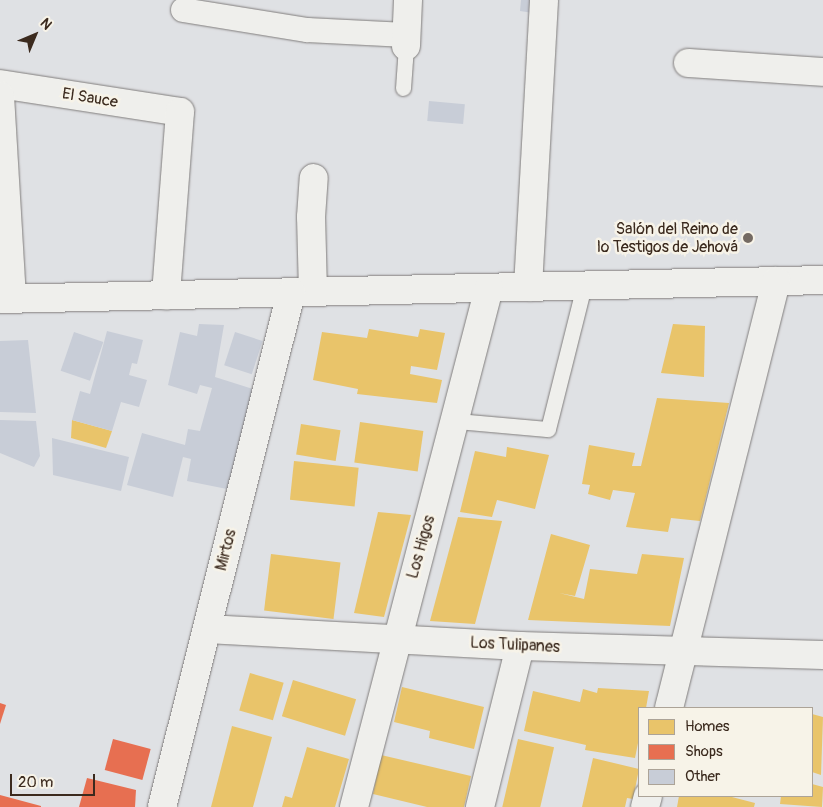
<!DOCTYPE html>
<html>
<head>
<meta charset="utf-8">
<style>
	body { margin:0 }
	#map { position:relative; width:823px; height:807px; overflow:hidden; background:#dfe1e4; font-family:Pangolin,sans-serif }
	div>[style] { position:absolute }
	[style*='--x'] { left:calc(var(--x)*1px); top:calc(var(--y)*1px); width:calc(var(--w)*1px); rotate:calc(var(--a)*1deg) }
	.homes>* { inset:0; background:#e9c46a; transform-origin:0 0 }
	.shops>* { inset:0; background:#e76f51; transform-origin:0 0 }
	.building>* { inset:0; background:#c8cdd7; transform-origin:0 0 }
	.roads { filter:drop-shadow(0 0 1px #807d7c) drop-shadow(0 0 1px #807d7c) }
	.service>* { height:15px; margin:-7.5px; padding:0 7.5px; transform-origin:7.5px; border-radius:7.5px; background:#efefec }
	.pedestrian>* { height:24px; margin:-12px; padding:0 12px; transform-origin:12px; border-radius:12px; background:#efefec }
	.minor>* { height:28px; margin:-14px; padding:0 14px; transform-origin:14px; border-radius:14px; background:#efefec }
	.dots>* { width:14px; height:14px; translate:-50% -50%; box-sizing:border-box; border:2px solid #f7f3e8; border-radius:50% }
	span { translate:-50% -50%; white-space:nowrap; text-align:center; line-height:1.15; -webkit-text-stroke:5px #f7f3e8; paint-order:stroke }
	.street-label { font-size:16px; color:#3b2a1e }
	.poi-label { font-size:16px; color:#3b2a1e }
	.right { translate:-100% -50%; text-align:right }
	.legend { position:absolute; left:638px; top:707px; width:175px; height:90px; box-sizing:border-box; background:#f7f3e8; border:1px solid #aca397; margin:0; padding:6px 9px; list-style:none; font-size:15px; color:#3b2a1e }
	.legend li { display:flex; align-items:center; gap:10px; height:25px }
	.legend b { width:25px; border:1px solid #aca397 }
	.north { position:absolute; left:10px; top:10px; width:50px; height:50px; -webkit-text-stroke:4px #f7f3e8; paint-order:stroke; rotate:45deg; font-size:14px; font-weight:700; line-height:20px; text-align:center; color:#3b2a1e }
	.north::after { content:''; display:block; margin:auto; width:18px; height:22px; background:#3b2a1e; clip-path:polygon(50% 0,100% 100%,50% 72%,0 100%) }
	.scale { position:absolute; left:10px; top:774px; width:85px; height:22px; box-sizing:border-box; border:2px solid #3b2a1e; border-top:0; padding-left:6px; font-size:15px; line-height:18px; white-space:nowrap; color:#3b2a1e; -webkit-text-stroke:4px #f7f3e8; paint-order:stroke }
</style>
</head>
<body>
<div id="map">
	<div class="homes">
		<div style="clip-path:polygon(673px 324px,705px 326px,704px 377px,661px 373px)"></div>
		<div style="clip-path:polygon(369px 329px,418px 337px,420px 329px,445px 333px,437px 370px,411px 366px,410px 374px,442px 380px,437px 403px,357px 394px,358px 389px,313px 380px,322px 332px,367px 338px)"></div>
		<div style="clip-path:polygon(657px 398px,729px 403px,700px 521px,671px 518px,668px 532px,626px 527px,635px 493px,613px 490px,610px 500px,588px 494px,590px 485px,582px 484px,589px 445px,635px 453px,632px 466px,641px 466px)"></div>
		<div style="clip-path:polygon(72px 420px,112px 431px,106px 448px,71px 438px)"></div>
		<div style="left:360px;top:422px;width:64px;height:41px;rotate:8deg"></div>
		<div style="left:301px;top:424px;width:40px;height:31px;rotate:9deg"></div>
		<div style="clip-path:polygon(507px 447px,549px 455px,535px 509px,497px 500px,492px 517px,460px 512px,475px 451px,506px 457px)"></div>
		<div style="left:294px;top:461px;width:65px;height:39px;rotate:6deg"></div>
		<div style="clip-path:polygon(378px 512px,411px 515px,384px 617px,354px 613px)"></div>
		<div style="clip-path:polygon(458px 517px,502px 521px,475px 624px,430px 621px)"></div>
		<div style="clip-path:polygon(551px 534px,590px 545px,575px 596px,559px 593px,584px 599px,590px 569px,637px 574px,642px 554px,684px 558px,670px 626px,528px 620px)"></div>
		<div style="left:271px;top:554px;width:70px;height:57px;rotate:7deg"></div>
		<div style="left:250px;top:673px;width:35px;height:39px;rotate:16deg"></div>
		<div style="left:293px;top:680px;width:66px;height:38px;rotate:17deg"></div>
		<div style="clip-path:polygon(402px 687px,484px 707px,474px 749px,429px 738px,430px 731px,394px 722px)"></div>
		<div style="clip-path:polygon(598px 688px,649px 691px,646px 708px,639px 708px,639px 738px,635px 758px,585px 750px,586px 745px,524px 731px,533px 691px,580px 702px,583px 689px,597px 693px)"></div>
		<div style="clip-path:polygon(812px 714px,823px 717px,821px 775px,812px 772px)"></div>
		<div style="clip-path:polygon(232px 726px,272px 737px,253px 807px,211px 807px)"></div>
		<div style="left:518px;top:739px;width:37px;height:70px;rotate:13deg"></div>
		<div style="clip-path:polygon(307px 747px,349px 759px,335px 807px,282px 807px,285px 796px,292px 798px)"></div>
		<div style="clip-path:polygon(381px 755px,471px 776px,464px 807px,427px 807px,373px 794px)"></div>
		<div style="clip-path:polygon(593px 758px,639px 769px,633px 799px,627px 798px,625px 807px,582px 807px)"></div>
		<div style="clip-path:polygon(812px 784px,823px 787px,822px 807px,780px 804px,781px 796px,812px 796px)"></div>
		<div style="clip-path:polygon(679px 796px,728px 796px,755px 803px,754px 807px,677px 807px)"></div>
	</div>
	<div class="shops">
		<div style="clip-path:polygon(0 703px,6px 705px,0 724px)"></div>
		<div style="left:113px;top:739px;width:39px;height:32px;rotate:15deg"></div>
		<div style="clip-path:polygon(87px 778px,136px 790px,135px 807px,79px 807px)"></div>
		<div style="clip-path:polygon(0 795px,41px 806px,41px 807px,0 807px)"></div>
	</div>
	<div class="building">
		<div style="clip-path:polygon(521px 0,534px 0,533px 13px,520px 11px)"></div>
		<div style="left:429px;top:101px;width:36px;height:20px;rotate:5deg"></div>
		<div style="clip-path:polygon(199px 324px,224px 325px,215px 377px,256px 390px,232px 490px,187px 481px,191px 459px,183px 457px,173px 497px,127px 485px,142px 433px,185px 445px,188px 429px,200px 431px,212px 388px,200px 385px,197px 394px,168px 385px,180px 332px,197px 336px)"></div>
		<div style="clip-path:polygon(107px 331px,143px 340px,137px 364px,132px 363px,129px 375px,147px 380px,139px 407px,121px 402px,112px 431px,72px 420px,80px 391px,90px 394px)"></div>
		<div style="left:74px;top:332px;width:31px;height:41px;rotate:19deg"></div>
		<div style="left:235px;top:332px;width:29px;height:35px;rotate:18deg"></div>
		<div style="clip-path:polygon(28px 340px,36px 413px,0 412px,0 341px)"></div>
		<div style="clip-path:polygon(0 420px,36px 421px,40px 456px,34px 467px,0 453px)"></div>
		<div style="clip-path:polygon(52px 438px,129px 457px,121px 491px,53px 475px)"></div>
	</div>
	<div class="roads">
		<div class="service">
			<div style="--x:403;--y:88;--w:42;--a:-85.9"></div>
			<div style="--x:456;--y:421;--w:92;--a:5"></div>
			<div style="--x:548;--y:429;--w:147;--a:-75.9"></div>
		</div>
		<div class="pedestrian">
			<div style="--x:183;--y:10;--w:126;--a:9.2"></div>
			<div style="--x:307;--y:30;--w:99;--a:2.9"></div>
		</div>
		<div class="minor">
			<div style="--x:406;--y:46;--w:46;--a:-87.5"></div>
			<div style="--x:688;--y:63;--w:135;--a:3.8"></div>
			<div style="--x:0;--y:84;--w:182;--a:8.8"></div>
			<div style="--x:180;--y:112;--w:184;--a:94.4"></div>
			<div style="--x:0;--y:96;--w:203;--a:86.6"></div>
			<div style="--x:528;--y:287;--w:287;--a:-86.8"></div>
			<div style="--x:313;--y:292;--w:75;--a:-91.5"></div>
			<div style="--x:311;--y:217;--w:39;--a:-86"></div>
			<div style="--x:0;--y:299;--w:823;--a:-1.32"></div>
			<div style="--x:207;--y:629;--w:313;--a:3.1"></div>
			<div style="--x:520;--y:646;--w:303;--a:1.7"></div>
			<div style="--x:669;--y:708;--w:440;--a:-75.9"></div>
			<div style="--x:162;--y:807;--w:530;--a:-75.91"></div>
			<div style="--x:354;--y:807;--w:536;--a:-75.42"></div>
			<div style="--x:480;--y:807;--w:166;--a:-76"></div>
			<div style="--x:645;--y:807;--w:11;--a:-75"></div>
		</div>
	</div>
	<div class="dots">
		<div style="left:748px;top:238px;background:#746a63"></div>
	</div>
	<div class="street-label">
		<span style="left:90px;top:98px;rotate:9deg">El Sauce</span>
		<span style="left:421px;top:547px;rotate:-74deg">Los Higos</span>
		<span style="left:226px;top:550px;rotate:-76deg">Mirtos</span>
		<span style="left:515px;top:645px;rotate:3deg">Los Tulipanes</span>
	</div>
	<div class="poi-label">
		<span class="right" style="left:738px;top:238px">Salón del Reino de<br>lo Testigos de Jehová</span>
	</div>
	<ul class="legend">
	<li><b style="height:14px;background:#e9c46a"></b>Homes</li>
	<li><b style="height:14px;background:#e76f51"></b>Shops</li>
	<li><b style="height:14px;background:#c8cdd7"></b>Other</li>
	</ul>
	<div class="north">N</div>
	<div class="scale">20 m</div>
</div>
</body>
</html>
